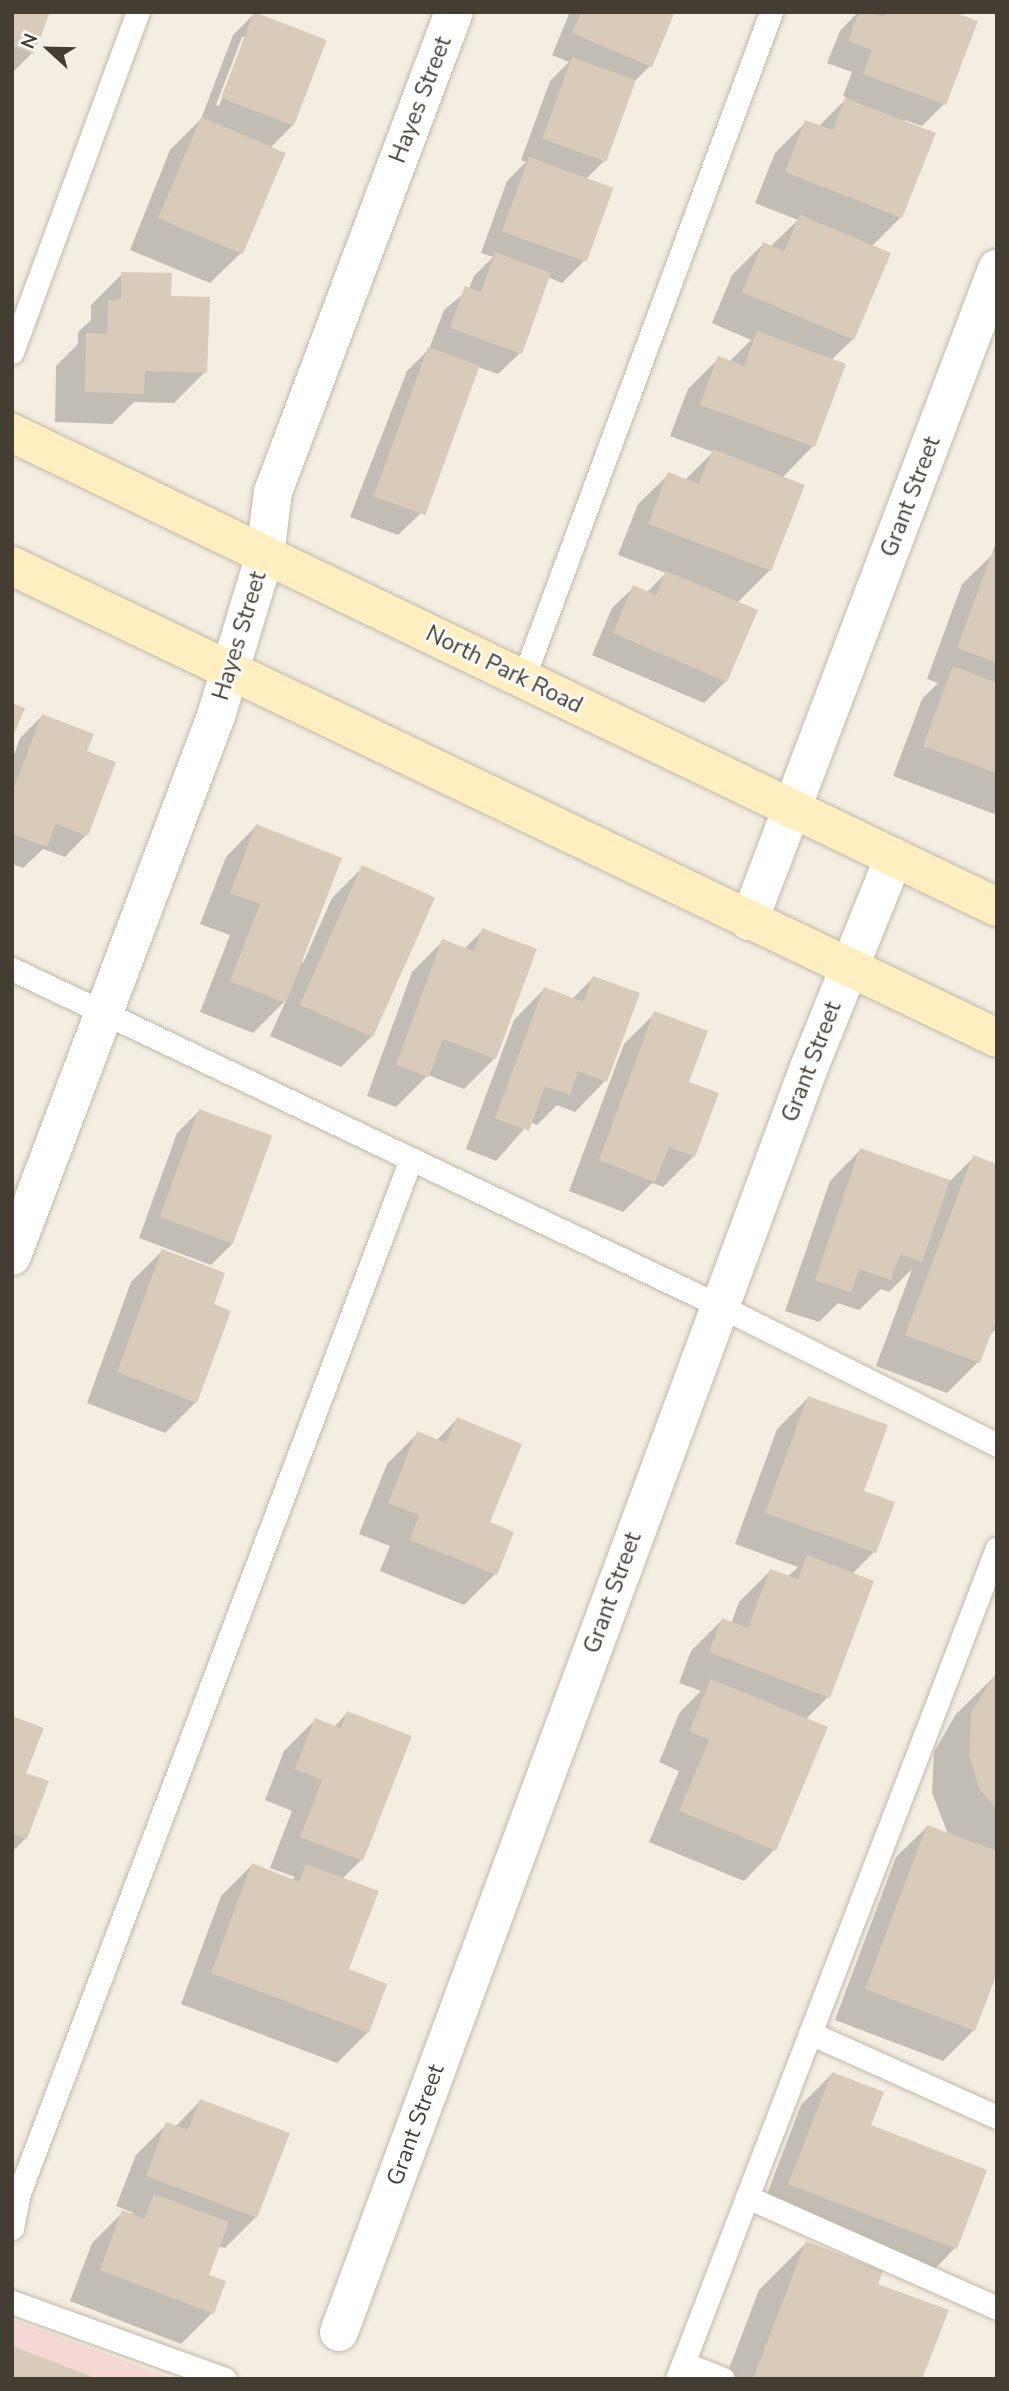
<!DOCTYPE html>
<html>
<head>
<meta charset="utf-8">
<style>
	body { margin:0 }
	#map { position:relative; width:1009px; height:2391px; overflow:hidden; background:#f3ede2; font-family:"Nunito Sans",sans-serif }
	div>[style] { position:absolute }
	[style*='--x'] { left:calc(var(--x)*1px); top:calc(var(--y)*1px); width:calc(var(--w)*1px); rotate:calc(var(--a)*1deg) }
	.medical>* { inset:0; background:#f5d8d4 }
	.shadow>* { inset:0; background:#0003 }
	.building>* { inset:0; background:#d8cbba; transform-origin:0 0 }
	.roads { filter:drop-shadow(0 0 2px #c1b8a7) drop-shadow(0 0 2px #c1b8a7) }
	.lane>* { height:23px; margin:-11.5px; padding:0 11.5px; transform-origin:11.5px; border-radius:11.5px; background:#fff }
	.street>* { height:38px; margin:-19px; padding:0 19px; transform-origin:19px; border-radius:19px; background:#fff }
	.secondary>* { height:38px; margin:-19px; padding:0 19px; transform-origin:19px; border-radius:19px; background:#ffeec0 }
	span { translate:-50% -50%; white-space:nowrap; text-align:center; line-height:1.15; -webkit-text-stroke:5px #fff; paint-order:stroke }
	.street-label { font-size:23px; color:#443d32 }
	.frame { position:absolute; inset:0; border:14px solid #443d32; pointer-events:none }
	.north { position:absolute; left:14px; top:14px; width:70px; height:70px; -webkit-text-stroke:5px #fff; paint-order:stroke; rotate:292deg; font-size:19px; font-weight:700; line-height:28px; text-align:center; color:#443d32 }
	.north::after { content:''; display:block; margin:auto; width:24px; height:32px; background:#443d32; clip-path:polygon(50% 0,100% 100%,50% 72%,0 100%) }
</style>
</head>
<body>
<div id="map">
	<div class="medical">
		<div style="clip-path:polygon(12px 2319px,174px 2379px,12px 2379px)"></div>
	</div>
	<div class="shadow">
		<div style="clip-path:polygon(12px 12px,48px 12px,32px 53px,12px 73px)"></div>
		<div style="clip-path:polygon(570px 12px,665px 12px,650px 66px,632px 84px,604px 161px,585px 180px,584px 261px,562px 283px,548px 277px,520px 353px,498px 374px,478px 367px,420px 514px,398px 535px,350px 517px,407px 371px,429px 349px,444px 310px,469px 289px,474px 276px,493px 257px,481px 253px,507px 181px,526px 162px,521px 160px,550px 81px,569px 62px,552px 55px)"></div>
		<div style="clip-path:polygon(858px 12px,963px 12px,959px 16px,976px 22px,944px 104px,922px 126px,905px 120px,901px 217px,871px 247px,853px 339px,831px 360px,844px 365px,813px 446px,782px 478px,770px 570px,737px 603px,726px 681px,704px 703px,592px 655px,612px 608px,634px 587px,647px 592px,666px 573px,618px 555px,638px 504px,669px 474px,685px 480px,713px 452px,670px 436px,688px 389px,719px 358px,729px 362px,751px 340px,712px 323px,732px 275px,763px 244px,770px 247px,798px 220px,755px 203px,775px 153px,806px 122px,818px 127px,847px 98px,843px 96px,852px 72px,827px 63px,840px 31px)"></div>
		<div style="clip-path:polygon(evenodd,255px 13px,293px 125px,270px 148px,241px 253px,210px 283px,130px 250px,170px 150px,201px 119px,233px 35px,255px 13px,242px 37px,246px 37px,219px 106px,216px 105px,242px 37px)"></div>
		<div style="clip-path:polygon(122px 274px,169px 297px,205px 372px,174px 403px,134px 402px,112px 424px,55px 422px,56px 366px,78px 344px,78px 332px,91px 320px,91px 305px)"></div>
		<div style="clip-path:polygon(997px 540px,997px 815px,893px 776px,922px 699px,938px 683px,927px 679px,962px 584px,991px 556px)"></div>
		<div style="clip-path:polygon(42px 716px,85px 752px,113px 763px,86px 835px,65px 857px,43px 849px,23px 868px,12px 864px,12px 760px,20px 738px)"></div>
		<div style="clip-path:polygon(256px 826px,303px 963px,332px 898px,363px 867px,433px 898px,372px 1036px,341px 1067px,270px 1036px,286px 1000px,253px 1033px,200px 1012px,230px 935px,200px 924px,226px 857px)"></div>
		<div style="clip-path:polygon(483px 930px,495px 1058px,464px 1089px,428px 1075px,396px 1107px,367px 1096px,412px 972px,443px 941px,464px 949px)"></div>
		<div style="clip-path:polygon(593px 978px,605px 1081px,575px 1112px,557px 1105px,537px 1125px,530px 1122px,496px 1161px,466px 1149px,514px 1020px,544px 989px,572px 999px)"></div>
		<div style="clip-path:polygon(655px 1013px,687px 1083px,694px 1156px,663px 1187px,652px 1183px,623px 1212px,569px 1191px,624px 1044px)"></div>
		<div style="clip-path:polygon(199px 1111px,233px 1243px,211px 1265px,139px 1238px,177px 1133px)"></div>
		<div style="clip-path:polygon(860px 1150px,950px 1181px,974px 1157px,997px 1166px,997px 1328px,988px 1336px,978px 1362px,947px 1393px,876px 1366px,912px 1269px,889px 1292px,881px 1289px,859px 1310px,838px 1303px,819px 1322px,785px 1311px,830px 1181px)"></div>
		<div style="clip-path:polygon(162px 1251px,212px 1305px,196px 1402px,165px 1433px,87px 1403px,131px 1282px)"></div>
		<div style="clip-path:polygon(808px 1398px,862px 1492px,893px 1503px,874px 1552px,852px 1574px,828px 1697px,805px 1720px,825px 1728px,774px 1850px,744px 1881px,649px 1842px,679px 1771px,659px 1762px,680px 1712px,701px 1691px,679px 1683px,691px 1651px,722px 1620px,731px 1624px,739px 1602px,770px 1571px,787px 1577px,798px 1567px,735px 1544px,777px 1429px)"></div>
		<div style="clip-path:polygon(457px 1419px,488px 1523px,495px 1574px,464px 1605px,380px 1571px,390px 1546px,359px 1534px,387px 1464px,418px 1433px,436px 1441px)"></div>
		<div style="clip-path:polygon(997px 1674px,997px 1968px,974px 2030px,943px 2061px,835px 2020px,896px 1857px,927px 1827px,948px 1834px,932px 1793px,934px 1752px,956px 1714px)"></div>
		<div style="clip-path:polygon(347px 1713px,409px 1737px,361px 1860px,342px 1879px,347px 1970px,368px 2032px,337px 2063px,181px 2004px,221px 1896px,252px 1865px,291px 1881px,295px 1877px,270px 1868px,292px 1811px,265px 1800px,284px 1751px,315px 1720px,334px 1727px)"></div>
		<div style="clip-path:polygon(12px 1718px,24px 1774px,46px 1782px,25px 1839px,12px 1852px)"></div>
		<div style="clip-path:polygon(832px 2074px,955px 2248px,925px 2279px,759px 2215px,801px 2105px)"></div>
		<div style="clip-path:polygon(200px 2101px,256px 2217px,225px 2248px,218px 2246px,207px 2276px,224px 2282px,212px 2313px,181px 2344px,70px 2301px,92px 2243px,123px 2212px,136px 2214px,116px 2206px,136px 2155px,167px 2124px,175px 2127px)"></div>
		<div style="clip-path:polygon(806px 2243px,875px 2285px,921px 2379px,725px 2379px,759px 2290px)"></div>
	</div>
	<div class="building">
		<div style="clip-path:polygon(12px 12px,50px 12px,34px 54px,12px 46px)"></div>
		<div style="left:254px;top:12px;width:78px;height:92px;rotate:21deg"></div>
		<div style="clip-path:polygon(581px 12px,669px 12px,674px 14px,652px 67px,572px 33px)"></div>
		<div style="clip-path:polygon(859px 12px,885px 16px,887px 12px,954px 12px,978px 21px,946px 105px,863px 74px,872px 50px,848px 41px)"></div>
		<div style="left:572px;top:57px;width:68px;height:87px;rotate:20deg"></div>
		<div style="clip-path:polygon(845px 98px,936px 133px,902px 218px,785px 172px,805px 120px,833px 130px)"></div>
		<div style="left:201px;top:117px;width:92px;height:110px;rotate:23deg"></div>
		<div style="left:529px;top:157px;width:90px;height:79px;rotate:20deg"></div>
		<div style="clip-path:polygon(800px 215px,891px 253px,854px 340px,742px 292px,763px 242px,784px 251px)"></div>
		<div style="clip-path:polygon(495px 252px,551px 273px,522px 354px,450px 328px,465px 286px,481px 292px)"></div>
		<div style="clip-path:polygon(121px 272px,172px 273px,171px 296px,210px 297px,207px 373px,145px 371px,144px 394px,85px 392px,86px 333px,107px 334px,108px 300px,121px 299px)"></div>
		<div style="clip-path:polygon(757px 331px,846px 364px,815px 447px,700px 405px,718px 356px,744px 366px)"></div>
		<div style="left:428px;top:347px;width:55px;height:159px;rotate:20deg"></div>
		<div style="clip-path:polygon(713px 449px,805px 485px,771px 571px,648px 524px,668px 472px,699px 484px)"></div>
		<div style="clip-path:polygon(993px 551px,997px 553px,997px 663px,957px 648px)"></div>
		<div style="clip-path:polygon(666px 571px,758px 610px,727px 682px,613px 633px,633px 585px,656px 595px)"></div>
		<div style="clip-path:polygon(953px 666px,997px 683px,997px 773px,923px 746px)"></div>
		<div style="clip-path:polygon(12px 703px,25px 708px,12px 739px)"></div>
		<div style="clip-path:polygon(42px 714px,94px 734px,87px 751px,116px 762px,88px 836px,56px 824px,47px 847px,12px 834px,12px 793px)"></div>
		<div style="clip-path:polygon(256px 824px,342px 858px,286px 1003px,230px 981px,260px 904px,230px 893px)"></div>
		<div style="left:362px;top:865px;width:80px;height:153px;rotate:24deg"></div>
		<div style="clip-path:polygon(482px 928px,537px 949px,496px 1059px,443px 1039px,429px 1077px,396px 1065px,442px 939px,474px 951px)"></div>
		<div style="clip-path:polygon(593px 976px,640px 993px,607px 1082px,578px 1071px,570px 1095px,545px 1086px,529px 1131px,495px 1118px,544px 987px,583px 1002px)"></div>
		<div style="clip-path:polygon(654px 1011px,708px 1031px,689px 1082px,719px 1093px,695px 1157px,669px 1147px,655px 1182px,599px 1160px)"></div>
		<div style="left:199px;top:1109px;width:78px;height:115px;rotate:20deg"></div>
		<div style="clip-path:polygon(860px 1148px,950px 1180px,922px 1262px,900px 1254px,891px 1280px,859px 1269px,851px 1292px,815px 1280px)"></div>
		<div style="clip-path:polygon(973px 1155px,997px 1164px,997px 1318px,980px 1363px,905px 1335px)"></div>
		<div style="clip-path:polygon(162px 1249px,225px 1273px,214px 1304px,231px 1311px,197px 1403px,117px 1372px)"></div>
		<div style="clip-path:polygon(808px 1396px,888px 1425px,864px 1491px,895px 1502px,876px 1553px,765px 1513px)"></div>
		<div style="clip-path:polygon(457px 1417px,522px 1444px,490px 1522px,514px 1532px,497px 1575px,410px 1540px,419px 1515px,388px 1503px,417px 1431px,446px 1443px)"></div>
		<div style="clip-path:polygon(807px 1555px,874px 1581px,830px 1698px,709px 1652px,722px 1618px,748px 1628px,770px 1569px,798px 1579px)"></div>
		<div style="clip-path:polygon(997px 1672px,997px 1810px,979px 1788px,969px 1755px,971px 1712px)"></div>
		<div style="clip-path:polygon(711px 1679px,828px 1727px,776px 1851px,679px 1811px,709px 1740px,689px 1731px)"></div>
		<div style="clip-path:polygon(347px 1711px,412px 1736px,363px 1861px,300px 1837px,322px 1780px,295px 1769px,315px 1718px,341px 1728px)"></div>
		<div style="clip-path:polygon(12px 1716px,44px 1728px,26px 1773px,49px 1781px,27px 1839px,12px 1834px)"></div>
		<div style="clip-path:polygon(927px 1825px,997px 1851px,997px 1973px,975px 2031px,865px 1989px)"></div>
		<div style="clip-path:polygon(252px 1863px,299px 1882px,306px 1864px,379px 1891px,349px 1969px,387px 1984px,369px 2033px,211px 1973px)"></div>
		<div style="clip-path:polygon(832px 2072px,884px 2092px,871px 2125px,987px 2170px,957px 2249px,788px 2184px)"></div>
		<div style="clip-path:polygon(200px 2099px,290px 2133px,257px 2218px,146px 2176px,166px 2122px,188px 2130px)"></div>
		<div style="clip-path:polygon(154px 2194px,229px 2222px,209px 2275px,226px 2281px,214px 2314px,100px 2270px,122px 2210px,144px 2219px)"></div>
		<div style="clip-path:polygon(806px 2241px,883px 2271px,878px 2284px,949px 2310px,922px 2379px,753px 2379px)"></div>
		<div style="clip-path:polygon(12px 2346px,98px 2379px,12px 2379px)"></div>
	</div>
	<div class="roads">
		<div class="lane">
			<div style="--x:12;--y:352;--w:363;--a:-69.7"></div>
			<div style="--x:523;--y:679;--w:712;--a:-69.6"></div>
			<div style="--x:12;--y:969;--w:784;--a:25.45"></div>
			<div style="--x:720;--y:1306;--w:310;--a:26.6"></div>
			<div style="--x:810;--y:2033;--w:205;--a:24.2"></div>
			<div style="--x:747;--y:2197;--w:274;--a:23.9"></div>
			<div style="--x:12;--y:2228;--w:36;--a:-79"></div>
			<div style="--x:19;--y:2193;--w:1106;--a:-69.24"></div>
			<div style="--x:12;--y:2302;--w:226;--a:19.9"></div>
			<div style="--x:683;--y:2363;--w:43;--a:21.8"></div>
			<div style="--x:677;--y:2379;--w:890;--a:-68.94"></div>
		</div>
		<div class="street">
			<div style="--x:749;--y:921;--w:698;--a:-69.17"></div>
			<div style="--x:12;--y:1256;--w:577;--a:-69.3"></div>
			<div style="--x:216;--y:716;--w:168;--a:-73.1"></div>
			<div style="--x:265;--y:555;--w:64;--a:-82.8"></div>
			<div style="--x:273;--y:492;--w:513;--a:-69.34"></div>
			<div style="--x:339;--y:2332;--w:1352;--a:-69.61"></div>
			<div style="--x:810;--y:1065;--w:224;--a:-68"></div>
		</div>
		<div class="secondary">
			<div style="--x:12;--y:433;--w:1093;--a:25.7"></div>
			<div style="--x:12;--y:566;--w:1092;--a:25.6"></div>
		</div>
	</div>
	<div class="street-label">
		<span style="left:421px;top:100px;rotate:-69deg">Hayes Street</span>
		<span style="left:911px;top:497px;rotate:-69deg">Grant Street</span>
		<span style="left:240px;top:636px;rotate:-73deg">Hayes Street</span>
		<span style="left:504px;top:670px;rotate:26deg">North Park Road</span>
		<span style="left:812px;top:1062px;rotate:-69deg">Grant Street</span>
		<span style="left:613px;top:1593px;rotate:-70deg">Grant Street</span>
		<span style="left:416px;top:2125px;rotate:-70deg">Grant Street</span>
	</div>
	<div class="frame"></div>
	<div class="north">N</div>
</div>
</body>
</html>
